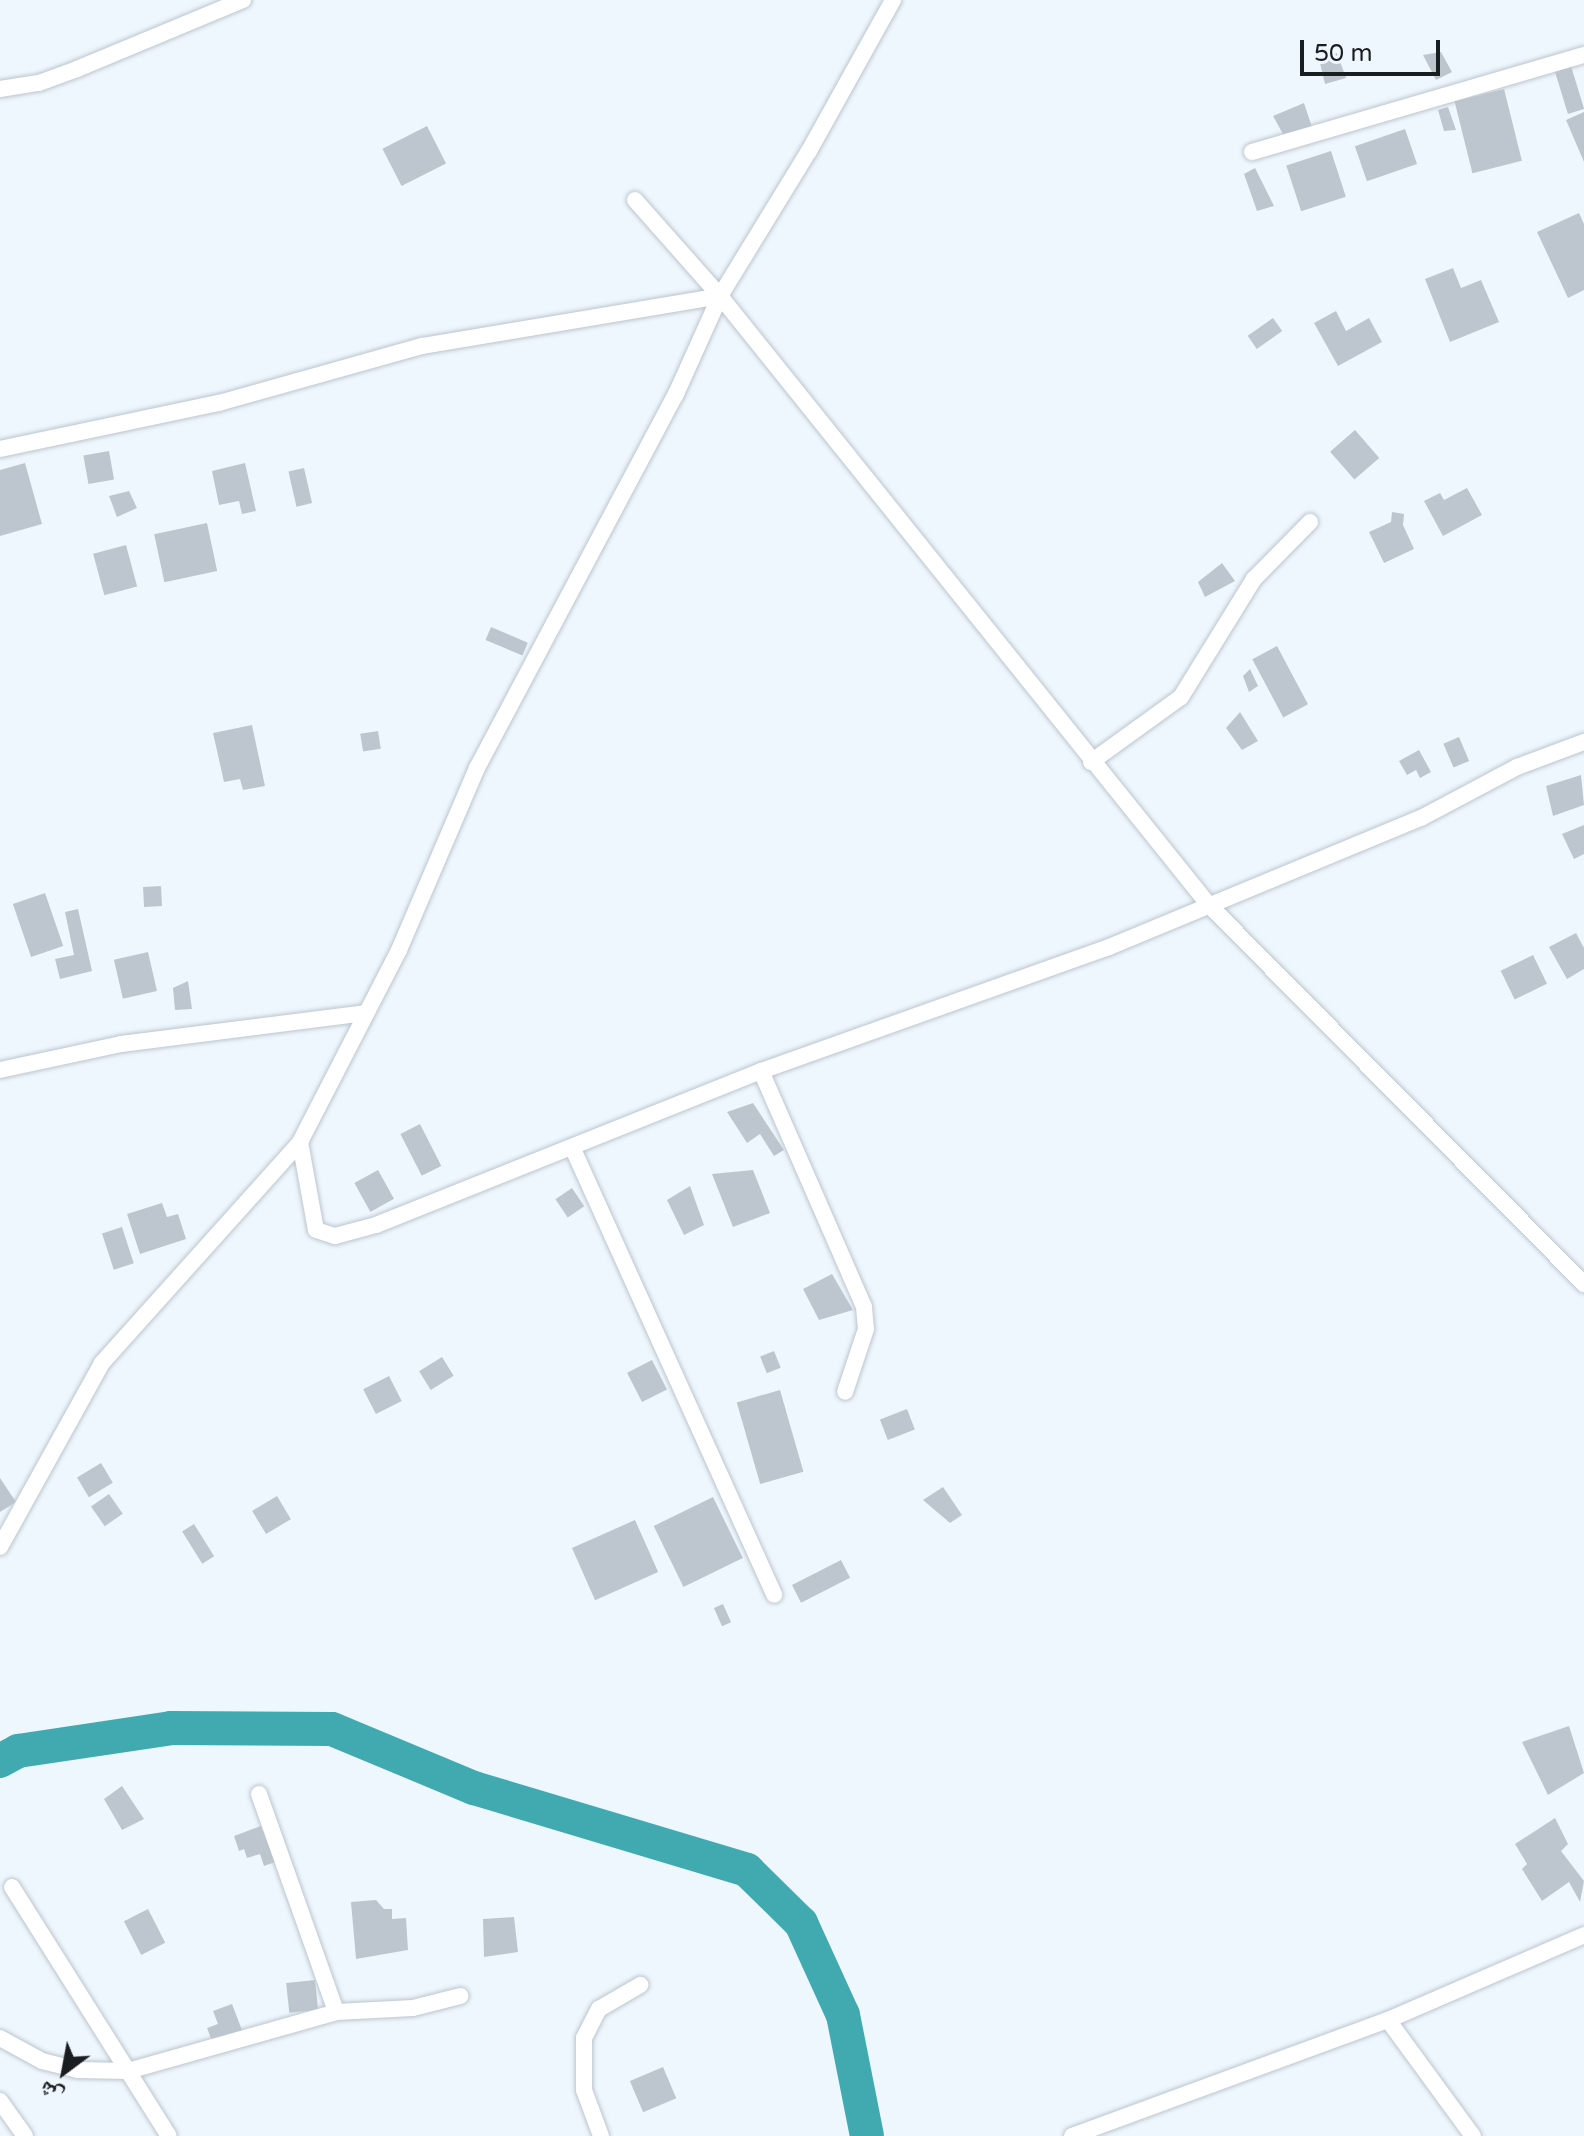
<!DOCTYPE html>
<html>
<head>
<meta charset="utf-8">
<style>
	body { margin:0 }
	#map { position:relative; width:1584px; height:2136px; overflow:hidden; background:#eff7fe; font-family:"Varela Round","Noto Naskh Arabic",sans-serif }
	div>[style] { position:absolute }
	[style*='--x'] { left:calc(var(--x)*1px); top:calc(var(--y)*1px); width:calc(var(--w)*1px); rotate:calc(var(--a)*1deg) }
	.river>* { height:34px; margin:-17px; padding:0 17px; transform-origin:17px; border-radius:17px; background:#41aab1 }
	.building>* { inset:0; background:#bdc6cf; transform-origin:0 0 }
	.roads { filter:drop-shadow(0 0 2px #bcc5ce) drop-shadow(0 0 2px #bcc5ce) }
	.street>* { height:16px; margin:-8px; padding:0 8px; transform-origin:8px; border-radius:8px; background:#fff }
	span { translate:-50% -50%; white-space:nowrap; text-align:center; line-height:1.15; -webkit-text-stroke:8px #eff7fe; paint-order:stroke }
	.north { position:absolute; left:24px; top:2032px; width:80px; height:80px; -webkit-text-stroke:6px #eff7fe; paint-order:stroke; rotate:212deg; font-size:22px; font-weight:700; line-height:32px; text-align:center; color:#1b1e21 }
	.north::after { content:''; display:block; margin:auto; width:28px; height:36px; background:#1b1e21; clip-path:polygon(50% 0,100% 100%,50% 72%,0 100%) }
	.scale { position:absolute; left:1300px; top:40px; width:140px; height:36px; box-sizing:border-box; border:4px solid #1b1e21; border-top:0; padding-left:10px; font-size:24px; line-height:28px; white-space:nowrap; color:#1b1e21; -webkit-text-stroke:6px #eff7fe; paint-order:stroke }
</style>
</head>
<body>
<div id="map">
	<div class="river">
		<div style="--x:0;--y:1761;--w:21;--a:-29"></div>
		<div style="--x:18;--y:1751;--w:155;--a:-8.5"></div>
		<div style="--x:171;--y:1728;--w:161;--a:0.4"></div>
		<div style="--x:332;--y:1729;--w:154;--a:22.6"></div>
		<div style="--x:474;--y:1788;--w:285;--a:16.7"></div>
		<div style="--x:747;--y:1870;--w:76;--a:44.5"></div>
		<div style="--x:801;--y:1923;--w:101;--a:65.5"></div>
		<div style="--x:843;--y:2015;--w:123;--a:78.8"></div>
	</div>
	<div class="building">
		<div style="clip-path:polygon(1441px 52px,1452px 72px,1436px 80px,1423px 55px)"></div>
		<div style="clip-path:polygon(1337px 53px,1346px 78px,1325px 84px,1319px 59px)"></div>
		<div style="left:1571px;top:66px;width:45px;height:17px;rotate:73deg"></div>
		<div style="left:1504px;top:89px;width:74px;height:51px;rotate:76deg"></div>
		<div style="clip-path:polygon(1304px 103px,1312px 127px,1283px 134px,1273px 116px)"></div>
		<div style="clip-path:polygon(1448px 107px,1456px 130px,1444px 131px,1438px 110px)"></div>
		<div style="clip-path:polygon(1584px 112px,1584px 162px,1566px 120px)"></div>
		<div style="left:427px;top:126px;width:42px;height:50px;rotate:63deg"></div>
		<div style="left:1405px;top:129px;width:37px;height:53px;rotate:71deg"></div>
		<div style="left:1331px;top:151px;width:48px;height:47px;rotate:72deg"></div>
		<div style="clip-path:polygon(1255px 168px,1274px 206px,1257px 211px,1244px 174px)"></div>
		<div style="clip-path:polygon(1579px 213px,1584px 224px,1584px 290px,1568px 298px,1537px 232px)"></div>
		<div style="clip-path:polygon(1453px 268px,1461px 288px,1481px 280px,1499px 322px,1450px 342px,1425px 279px)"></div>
		<div style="clip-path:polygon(1336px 311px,1346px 331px,1369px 318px,1382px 342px,1338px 366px,1314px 323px)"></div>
		<div style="left:1273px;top:318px;width:16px;height:31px;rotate:55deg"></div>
		<div style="left:1355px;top:430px;width:37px;height:33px;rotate:49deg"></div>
		<div style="left:109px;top:451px;width:29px;height:26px;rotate:80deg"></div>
		<div style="clip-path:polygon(25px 463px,42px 524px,0 536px,0 470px)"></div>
		<div style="clip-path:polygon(245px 463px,256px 511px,242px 514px,239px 501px,219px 505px,212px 471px)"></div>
		<div style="left:304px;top:468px;width:36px;height:16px;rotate:77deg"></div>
		<div style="clip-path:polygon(1467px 488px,1482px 515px,1443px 536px,1424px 501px,1440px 493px,1444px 500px)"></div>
		<div style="clip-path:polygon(129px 491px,137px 508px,117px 517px,109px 496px)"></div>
		<div style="clip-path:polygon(1392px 512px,1404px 514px,1403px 525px,1414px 549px,1384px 563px,1369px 532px,1391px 522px)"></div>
		<div style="left:207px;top:523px;width:49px;height:54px;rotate:78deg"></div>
		<div style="left:126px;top:545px;width:43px;height:34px;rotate:75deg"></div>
		<div style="clip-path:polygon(1222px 563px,1235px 581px,1205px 597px,1198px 582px)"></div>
		<div style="left:491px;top:627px;width:40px;height:14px;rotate:23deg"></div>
		<div style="left:1277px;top:646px;width:66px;height:28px;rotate:62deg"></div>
		<div style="clip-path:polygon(1250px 669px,1258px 686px,1249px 692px,1243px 676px)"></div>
		<div style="clip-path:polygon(1240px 712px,1258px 741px,1242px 750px,1226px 728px)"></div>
		<div style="clip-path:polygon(252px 725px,265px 786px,243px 790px,240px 779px,224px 782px,213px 733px)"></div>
		<div style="left:378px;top:731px;width:18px;height:18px;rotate:81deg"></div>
		<div style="left:1459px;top:737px;width:26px;height:17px;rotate:67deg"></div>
		<div style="clip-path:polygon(1419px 750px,1431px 772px,1420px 778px,1416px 770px,1407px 775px,1399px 761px)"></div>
		<div style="clip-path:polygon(1581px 775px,1584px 805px,1553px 816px,1546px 786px)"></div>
		<div style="clip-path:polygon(1584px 825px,1584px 854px,1574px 859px,1562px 834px)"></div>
		<div style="left:161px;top:886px;width:20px;height:18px;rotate:87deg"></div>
		<div style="left:45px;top:893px;width:56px;height:34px;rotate:71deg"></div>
		<div style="clip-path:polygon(78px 909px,92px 971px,60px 979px,55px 959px,74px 955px,65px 912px)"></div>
		<div style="clip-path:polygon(1576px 933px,1584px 948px,1584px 969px,1567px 979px,1549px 947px)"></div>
		<div style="left:148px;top:952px;width:40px;height:35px;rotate:77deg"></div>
		<div style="left:1533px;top:955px;width:32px;height:36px;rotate:64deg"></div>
		<div style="clip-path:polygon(188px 981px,192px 1009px,175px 1010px,173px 988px)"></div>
		<div style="clip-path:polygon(753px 1103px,784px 1150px,774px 1156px,760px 1134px,747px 1143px,727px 1112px)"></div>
		<div style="left:420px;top:1124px;width:47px;height:22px;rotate:63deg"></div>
		<div style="left:378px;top:1170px;width:33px;height:27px;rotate:61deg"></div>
		<div style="clip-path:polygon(753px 1170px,770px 1213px,733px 1227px,712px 1174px)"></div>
		<div style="clip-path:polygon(690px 1186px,704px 1225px,684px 1235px,667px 1200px)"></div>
		<div style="left:572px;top:1188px;width:22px;height:20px;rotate:56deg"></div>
		<div style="clip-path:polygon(162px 1203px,167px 1217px,178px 1214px,186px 1239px,140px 1254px,127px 1214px)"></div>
		<div style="left:122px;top:1227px;width:38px;height:21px;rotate:72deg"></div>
		<div style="clip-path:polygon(832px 1274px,853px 1310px,819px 1320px,803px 1289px)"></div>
		<div style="left:774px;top:1351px;width:18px;height:15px;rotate:68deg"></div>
		<div style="left:442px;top:1357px;width:22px;height:27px;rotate:58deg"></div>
		<div style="left:652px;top:1360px;width:33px;height:28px;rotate:63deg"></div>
		<div style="left:389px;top:1376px;width:28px;height:29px;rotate:63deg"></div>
		<div style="left:780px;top:1390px;width:85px;height:45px;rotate:74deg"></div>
		<div style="left:907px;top:1409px;width:22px;height:29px;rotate:69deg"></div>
		<div style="left:101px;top:1463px;width:23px;height:28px;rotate:59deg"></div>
		<div style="clip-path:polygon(0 1478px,16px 1502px,0 1512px)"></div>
		<div style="clip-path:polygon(943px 1487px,962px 1515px,950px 1523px,923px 1500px)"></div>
		<div style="left:109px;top:1494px;width:24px;height:22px;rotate:55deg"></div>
		<div style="left:277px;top:1496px;width:27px;height:29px;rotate:59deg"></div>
		<div style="left:713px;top:1497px;width:68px;height:66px;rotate:64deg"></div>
		<div style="left:635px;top:1520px;width:57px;height:69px;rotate:66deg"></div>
		<div style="left:194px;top:1524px;width:38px;height:14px;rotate:58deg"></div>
		<div style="left:841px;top:1560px;width:20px;height:55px;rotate:63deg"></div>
		<div style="left:723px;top:1604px;width:20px;height:10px;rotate:66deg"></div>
		<div style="clip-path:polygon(1569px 1726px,1584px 1773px,1548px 1795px,1522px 1742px)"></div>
		<div style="clip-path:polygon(122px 1786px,144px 1819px,122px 1830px,104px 1799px)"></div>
		<div style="clip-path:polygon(1555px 1818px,1568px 1844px,1561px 1851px,1584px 1881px,1580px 1902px,1569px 1882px,1542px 1901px,1522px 1869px,1527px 1864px,1515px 1844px)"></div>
		<div style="clip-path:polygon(261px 1826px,275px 1862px,264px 1866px,260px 1854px,247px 1858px,244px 1849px,239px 1851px,234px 1836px)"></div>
		<div style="clip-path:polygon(376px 1900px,384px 1909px,392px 1909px,392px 1919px,406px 1918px,408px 1950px,356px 1959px,351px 1902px)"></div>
		<div style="left:148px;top:1909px;width:38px;height:27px;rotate:63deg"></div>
		<div style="clip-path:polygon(514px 1917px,518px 1952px,484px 1957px,483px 1919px)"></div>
		<div style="left:315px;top:1980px;width:30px;height:29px;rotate:84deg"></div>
		<div style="clip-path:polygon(232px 2004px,242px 2030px,212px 2041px,207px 2028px,218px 2024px,213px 2011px)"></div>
		<div style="left:663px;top:2067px;width:34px;height:36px;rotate:67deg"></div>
	</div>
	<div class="roads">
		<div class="street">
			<div style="--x:0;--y:89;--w:39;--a:-9"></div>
			<div style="--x:39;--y:83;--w:40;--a:-20.2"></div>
			<div style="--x:77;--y:69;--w:180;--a:-22.6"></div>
			<div style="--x:1252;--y:152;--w:346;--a:-16.3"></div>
			<div style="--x:635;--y:200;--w:128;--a:48.5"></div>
			<div style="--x:720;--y:296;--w:780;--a:51.25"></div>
			<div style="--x:1208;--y:904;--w:535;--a:45.3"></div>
			<div style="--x:0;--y:449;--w:224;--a:-11.9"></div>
			<div style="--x:219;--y:403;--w:211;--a:-15.7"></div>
			<div style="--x:422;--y:346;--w:302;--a:-9.5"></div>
			<div style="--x:1091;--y:762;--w:111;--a:-35.8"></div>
			<div style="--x:1181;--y:697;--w:139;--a:-58.3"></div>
			<div style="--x:1254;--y:579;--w:80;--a:-45.5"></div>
			<div style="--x:0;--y:1070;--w:124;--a:-12.1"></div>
			<div style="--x:121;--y:1044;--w:246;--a:-7.2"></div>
			<div style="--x:761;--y:1071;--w:257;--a:66.4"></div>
			<div style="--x:864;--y:1307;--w:22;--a:85"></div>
			<div style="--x:866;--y:1329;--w:66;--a:108.4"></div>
			<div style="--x:300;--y:1142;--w:89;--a:79.7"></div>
			<div style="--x:316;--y:1230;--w:20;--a:18"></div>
			<div style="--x:335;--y:1236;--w:42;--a:-15"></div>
			<div style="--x:376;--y:1225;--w:415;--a:-21.8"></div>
			<div style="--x:761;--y:1071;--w:369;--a:-19.6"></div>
			<div style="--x:1109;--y:947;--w:338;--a:-22.5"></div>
			<div style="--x:1421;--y:818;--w:109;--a:-28"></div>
			<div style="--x:1517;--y:767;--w:72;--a:-20.5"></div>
			<div style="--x:573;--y:1149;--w:489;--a:65.7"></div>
			<div style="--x:0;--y:1547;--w:210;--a:-61"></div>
			<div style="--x:102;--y:1363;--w:297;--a:-48.1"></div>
			<div style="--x:300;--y:1142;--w:216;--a:-62.7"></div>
			<div style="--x:399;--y:950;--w:198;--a:-66.8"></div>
			<div style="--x:477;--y:768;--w:424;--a:-62"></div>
			<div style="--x:676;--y:394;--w:107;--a:-65.8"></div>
			<div style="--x:720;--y:296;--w:170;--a:-58.5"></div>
			<div style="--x:809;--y:151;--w:173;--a:-60.9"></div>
			<div style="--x:259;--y:1794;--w:231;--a:70.5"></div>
			<div style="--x:12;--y:1887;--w:294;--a:57.8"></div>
			<div style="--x:1388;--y:2020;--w:144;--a:53.8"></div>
			<div style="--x:0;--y:2038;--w:48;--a:28.7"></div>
			<div style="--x:42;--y:2061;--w:36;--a:14"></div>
			<div style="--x:77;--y:2070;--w:51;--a:1.1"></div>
			<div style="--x:128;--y:2071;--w:216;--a:-15.8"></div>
			<div style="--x:336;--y:2012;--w:77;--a:-3"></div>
			<div style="--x:413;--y:2008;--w:49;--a:-14.3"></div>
			<div style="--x:0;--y:2101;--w:43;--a:54.5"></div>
			<div style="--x:601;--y:2136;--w:49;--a:-110.3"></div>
			<div style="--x:584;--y:2090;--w:52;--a:-90"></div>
			<div style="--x:584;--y:2038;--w:33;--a:-63"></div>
			<div style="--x:599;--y:2009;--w:48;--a:-30.3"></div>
			<div style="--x:1072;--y:2136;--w:337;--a:-20.2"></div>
			<div style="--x:1388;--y:2020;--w:214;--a:-23.4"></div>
		</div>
	</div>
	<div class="north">ش</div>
	<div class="scale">50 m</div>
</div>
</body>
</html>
